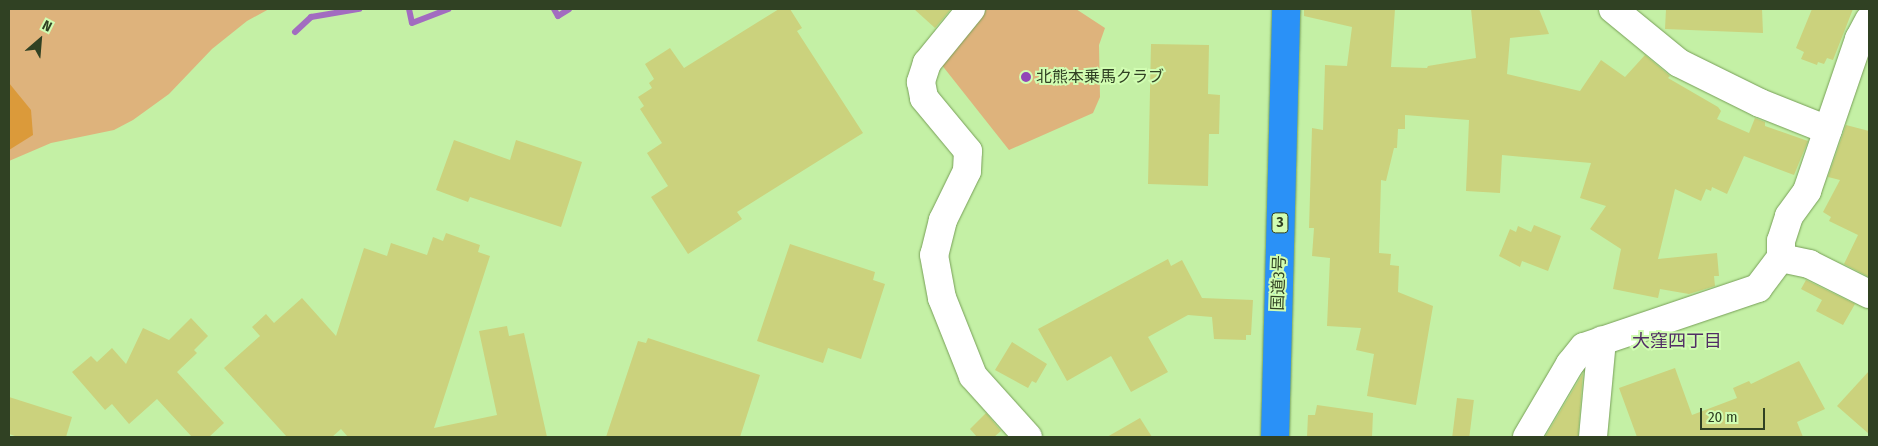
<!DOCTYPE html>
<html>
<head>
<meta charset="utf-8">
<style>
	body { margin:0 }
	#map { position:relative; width:1878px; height:446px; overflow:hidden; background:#c4f0a5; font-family:"Fira Sans Condensed","Noto Sans JP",sans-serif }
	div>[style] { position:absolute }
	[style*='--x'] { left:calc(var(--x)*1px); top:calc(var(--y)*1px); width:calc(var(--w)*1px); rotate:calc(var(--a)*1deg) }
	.green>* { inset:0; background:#deb37c }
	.forest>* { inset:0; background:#db9a3a }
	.stream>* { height:6px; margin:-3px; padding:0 3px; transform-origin:3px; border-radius:3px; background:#a26cc0 }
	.building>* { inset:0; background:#cbd27d; transform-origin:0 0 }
	.roads { filter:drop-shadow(0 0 1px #779f58) drop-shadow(0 0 1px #779f58) }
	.minor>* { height:28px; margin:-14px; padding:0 14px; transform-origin:14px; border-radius:14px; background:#fff }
	.highway>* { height:28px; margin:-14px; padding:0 14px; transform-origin:14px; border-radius:14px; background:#2a91f7 }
	.dots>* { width:14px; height:14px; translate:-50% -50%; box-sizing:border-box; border:2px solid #d1fdb2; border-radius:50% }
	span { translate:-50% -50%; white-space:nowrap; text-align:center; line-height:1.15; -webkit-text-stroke:4px #d1fdb2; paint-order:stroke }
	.shield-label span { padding:1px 4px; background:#d1fdb2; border:1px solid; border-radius:4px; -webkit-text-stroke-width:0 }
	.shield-label { font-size:15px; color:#304123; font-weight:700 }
	.poi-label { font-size:16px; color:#304123 }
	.left { translate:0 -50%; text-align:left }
	.street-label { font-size:16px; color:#304123 }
	.neighbourhood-label { font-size:18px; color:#512d65 }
	.frame { position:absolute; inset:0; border:10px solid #304123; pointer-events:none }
	.north { position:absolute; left:15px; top:15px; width:50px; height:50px; -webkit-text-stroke:4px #d1fdb2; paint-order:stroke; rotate:27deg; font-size:14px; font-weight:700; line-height:20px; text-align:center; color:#304123 }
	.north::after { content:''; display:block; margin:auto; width:18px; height:22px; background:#304123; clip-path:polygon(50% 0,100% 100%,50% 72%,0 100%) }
	.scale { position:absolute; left:1700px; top:408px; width:65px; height:22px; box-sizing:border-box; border:2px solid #304123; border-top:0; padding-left:6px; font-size:15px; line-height:18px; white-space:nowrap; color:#304123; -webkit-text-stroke:4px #d1fdb2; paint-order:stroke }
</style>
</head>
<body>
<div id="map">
	<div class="green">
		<div style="clip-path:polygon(9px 9px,269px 9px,247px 21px,212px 49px,169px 94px,133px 120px,114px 130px,51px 143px,9px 161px)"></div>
		<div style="clip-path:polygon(987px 9px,1076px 9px,1105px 28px,1099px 45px,1100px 97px,1093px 113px,1009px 150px,941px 64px)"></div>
	</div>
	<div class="forest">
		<div style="clip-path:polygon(9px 83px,31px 110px,33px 135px,9px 150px)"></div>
	</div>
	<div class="stream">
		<div style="--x:409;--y:9;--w:14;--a:78"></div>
		<div style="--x:412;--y:23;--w:39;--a:-21"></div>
		<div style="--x:554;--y:9;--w:8;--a:60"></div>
		<div style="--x:558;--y:16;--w:13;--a:-32"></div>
		<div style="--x:295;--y:32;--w:22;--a:-43"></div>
		<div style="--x:311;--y:17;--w:49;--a:-9.5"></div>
	</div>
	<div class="building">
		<div style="clip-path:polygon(779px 9px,790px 9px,802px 28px,797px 31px,863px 133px,737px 212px,742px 219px,688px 254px,651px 197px,668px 186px,647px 153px,662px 143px,640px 109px,644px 106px,638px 97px,652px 88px,649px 83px,654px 79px,645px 64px,670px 48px,684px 68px)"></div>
		<div style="clip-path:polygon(914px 9px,951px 9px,935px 28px)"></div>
		<div style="clip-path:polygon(1304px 9px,1395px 9px,1391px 67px,1427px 68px,1428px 66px,1476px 58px,1471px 9px,1539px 9px,1549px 34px,1510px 38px,1507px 74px,1580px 91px,1601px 60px,1625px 77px,1645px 55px,1670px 76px,1668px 78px,1718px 107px,1721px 111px,1717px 119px,1749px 133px,1755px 118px,1765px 122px,1765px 126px,1808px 141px,1794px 175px,1744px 156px,1727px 194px,1712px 187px,1711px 191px,1706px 189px,1701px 201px,1675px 189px,1658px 259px,1717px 253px,1719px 276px,1714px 276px,1715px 286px,1689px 294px,1660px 289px,1658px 298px,1613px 289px,1621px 249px,1590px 229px,1606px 206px,1580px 198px,1591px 163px,1502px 155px,1500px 193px,1466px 191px,1469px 120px,1405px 115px,1405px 129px,1398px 129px,1397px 148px,1394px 148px,1386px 181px,1381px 180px,1379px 253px,1391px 254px,1390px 265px,1399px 266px,1398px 292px,1433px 306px,1416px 405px,1367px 396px,1374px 354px,1356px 350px,1361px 328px,1327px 326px,1330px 258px,1312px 256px,1314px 228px,1309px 228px,1312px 128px,1323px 130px,1325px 65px,1347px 66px,1352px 27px,1304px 16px)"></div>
		<div style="clip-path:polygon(1666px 9px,1762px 9px,1763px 33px,1665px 29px)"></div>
		<div style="clip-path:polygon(1812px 9px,1853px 9px,1833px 60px,1827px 58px,1824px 64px,1818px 62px,1817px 65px,1801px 59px,1804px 52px,1796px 48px)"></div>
		<div style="clip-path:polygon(1151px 44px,1209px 45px,1208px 94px,1220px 95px,1219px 134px,1209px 134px,1208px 186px,1148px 184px)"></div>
		<div style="clip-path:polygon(1846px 125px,1869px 131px,1869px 277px,1844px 264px,1858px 235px,1829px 221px,1831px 217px,1823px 212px,1840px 180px,1828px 177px)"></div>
		<div style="clip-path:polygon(454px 140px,510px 160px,516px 140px,582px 162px,561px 227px,470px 197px,468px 202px,436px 190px)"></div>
		<div style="clip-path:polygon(1534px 225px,1561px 236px,1548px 271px,1522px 261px,1520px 267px,1499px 256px,1510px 229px,1516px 232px,1518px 226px,1531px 232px)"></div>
		<div style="clip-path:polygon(446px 233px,480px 245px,478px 252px,490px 256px,434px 428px,497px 415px,479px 331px,507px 326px,509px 336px,524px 333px,547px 437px,348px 437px,341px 429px,332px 437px,287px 437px,224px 368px,260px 336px,252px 327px,266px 314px,274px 323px,302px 298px,336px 336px,364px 248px,387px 256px,391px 243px,427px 255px,433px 237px,443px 241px)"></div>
		<div style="clip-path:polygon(790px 244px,875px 272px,873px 280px,885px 284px,861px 359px,828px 348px,823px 363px,757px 341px)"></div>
		<div style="clip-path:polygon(1168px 259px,1171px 266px,1182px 260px,1202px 298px,1253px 300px,1251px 335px,1246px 335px,1246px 340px,1214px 339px,1212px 317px,1188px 315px,1148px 337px,1168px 372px,1131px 392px,1111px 356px,1067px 381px,1038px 329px)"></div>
		<div style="clip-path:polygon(1806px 280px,1855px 304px,1843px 325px,1816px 311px,1822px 300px,1801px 289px)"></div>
		<div style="clip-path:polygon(191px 318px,208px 336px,194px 350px,197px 353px,177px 372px,224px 423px,209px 437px,192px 437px,157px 399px,129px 424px,112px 404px,105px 410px,72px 372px,91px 356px,97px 362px,112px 348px,126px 364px,143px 328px,169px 340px)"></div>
		<div style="clip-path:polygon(648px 338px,760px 375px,740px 437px,606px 437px,638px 341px,646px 343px)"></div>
		<div style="clip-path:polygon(1012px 342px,1047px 364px,1036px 383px,1032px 381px,1028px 388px,995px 370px)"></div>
		<div style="clip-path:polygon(1799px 361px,1825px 409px,1797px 422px,1803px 437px,1637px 437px,1619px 388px,1675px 368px,1692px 415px,1737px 398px,1733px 388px,1749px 381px,1751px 384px)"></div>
		<div style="clip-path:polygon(1869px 371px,1869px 434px,1837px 406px)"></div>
		<div style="clip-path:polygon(1583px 373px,1578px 437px,1545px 437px)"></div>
		<div style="clip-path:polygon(9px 397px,72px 417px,66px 437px,18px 437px,9px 434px)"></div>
		<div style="left:1457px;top:398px;width:17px;height:39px;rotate:7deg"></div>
		<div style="clip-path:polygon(1317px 405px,1373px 413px,1372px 437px,1307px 437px,1308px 415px,1315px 415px)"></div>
		<div style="clip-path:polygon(986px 413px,1001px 431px,994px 437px,977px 437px,970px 429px)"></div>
		<div style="clip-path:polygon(1140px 418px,1152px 437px,1107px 437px)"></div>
	</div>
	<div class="roads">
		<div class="minor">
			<div style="--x:971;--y:9;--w:70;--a:129.2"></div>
			<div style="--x:927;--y:63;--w:20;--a:108"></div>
			<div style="--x:921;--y:82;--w:16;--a:79"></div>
			<div style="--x:924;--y:98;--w:69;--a:50.3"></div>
			<div style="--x:968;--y:151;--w:20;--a:93"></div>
			<div style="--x:967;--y:171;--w:55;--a:116.1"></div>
			<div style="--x:943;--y:220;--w:36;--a:104"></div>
			<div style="--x:934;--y:255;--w:44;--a:79.5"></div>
			<div style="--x:942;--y:298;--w:84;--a:68.3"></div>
			<div style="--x:973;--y:376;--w:82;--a:48"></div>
			<div style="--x:1613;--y:9;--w:85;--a:39.3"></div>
			<div style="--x:1679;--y:63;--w:90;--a:26.3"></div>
			<div style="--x:1760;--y:103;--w:73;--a:21.7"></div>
			<div style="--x:1781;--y:258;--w:29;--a:12"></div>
			<div style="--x:1809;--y:264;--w:67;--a:26.6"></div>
			<div style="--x:1527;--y:437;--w:85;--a:-59.5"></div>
			<div style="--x:1570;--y:364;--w:22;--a:-51"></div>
			<div style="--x:1584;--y:347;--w:184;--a:-18.7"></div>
			<div style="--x:1758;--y:288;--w:38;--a:-53"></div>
			<div style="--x:1781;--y:258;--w:17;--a:-90"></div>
			<div style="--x:1781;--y:241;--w:26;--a:-72"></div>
			<div style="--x:1789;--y:216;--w:31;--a:-54"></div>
			<div style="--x:1807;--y:191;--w:161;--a:-71.1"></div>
			<div style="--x:1859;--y:39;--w:21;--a:-62"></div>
			<div style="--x:1593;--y:437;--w:97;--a:-84.7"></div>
		</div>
		<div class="highway">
			<div style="--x:1275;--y:437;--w:428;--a:-88.5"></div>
		</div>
	</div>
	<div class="dots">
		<div style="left:1026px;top:77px;background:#9246b7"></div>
	</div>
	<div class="shield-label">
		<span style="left:1280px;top:223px">3</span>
	</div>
	<div class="poi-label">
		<span class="left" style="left:1036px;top:77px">北熊本乗馬クラブ</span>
	</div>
	<div class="street-label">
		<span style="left:1279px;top:283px;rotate:-88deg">国道3号</span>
	</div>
	<div class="neighbourhood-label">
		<span style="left:1677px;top:341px">大窪四丁目</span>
	</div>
	<div class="frame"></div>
	<div class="north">N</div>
	<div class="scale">20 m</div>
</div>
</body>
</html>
